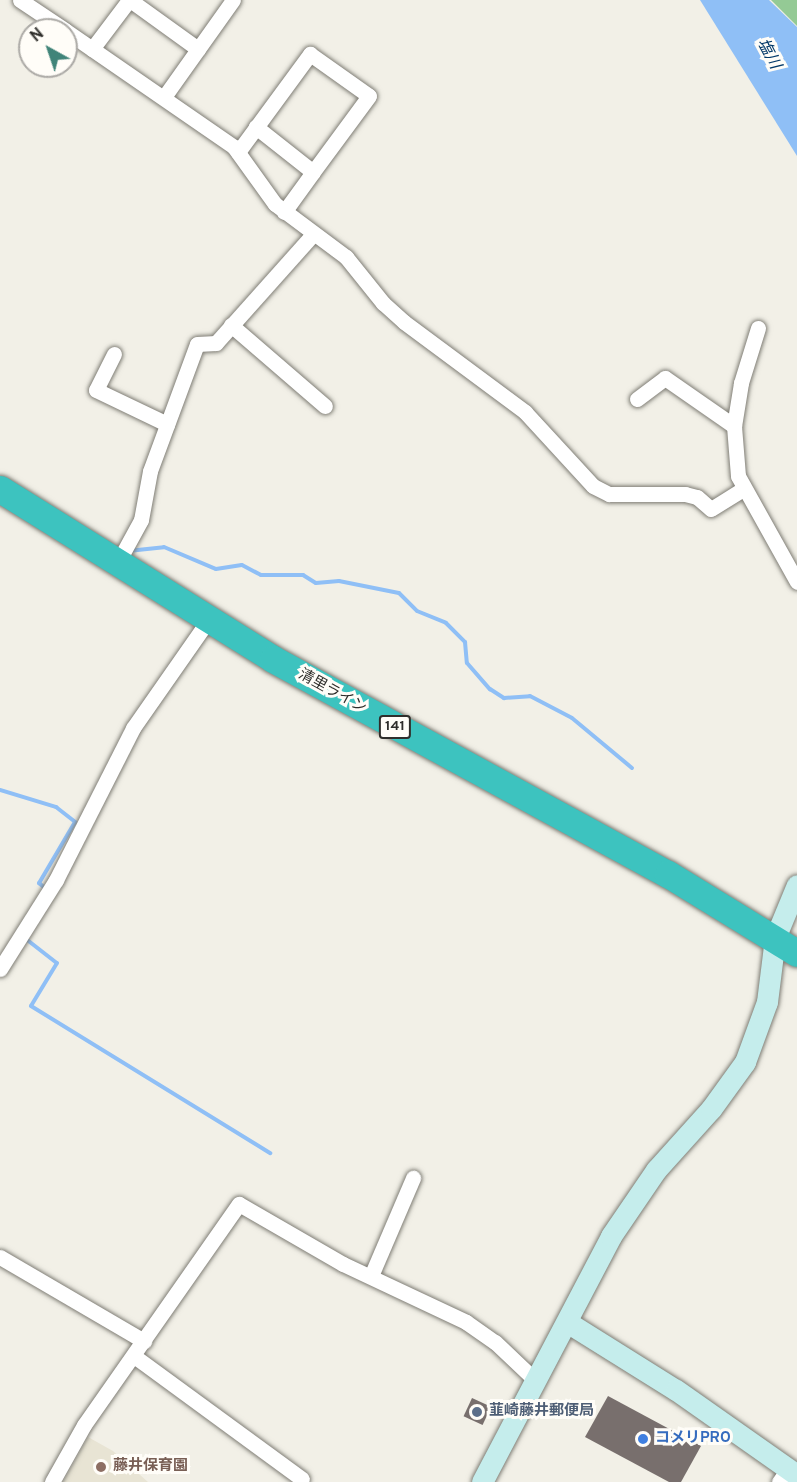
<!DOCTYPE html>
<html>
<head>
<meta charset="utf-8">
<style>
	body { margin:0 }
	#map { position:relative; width:797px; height:1482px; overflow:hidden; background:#f2f0e7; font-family:Overpass,"Noto Sans JP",sans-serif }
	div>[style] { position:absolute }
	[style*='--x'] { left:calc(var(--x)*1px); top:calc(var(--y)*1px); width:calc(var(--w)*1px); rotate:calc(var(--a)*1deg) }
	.built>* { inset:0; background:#e8e4d4 }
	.forest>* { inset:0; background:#94ca95 }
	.water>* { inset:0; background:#8fbff6 }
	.stream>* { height:4px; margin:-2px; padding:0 2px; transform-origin:2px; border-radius:2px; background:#8fbff6 }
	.building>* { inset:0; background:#786f6d; transform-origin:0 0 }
	.roads { filter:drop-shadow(0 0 2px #7f7d75) drop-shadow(0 0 2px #7f7d75) }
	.street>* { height:15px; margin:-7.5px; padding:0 7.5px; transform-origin:7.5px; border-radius:7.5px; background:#fff }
	.secondary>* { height:21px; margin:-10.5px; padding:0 10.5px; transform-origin:10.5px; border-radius:10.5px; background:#c5edec }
	.highway>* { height:27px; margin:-13.5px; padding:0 13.5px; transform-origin:13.5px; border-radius:13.5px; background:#3dc3bf }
	.dots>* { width:16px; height:16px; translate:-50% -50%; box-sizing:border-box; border:3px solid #fffdf8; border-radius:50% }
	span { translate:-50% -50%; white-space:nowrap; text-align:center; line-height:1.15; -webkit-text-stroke:6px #fffdf8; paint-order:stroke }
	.shield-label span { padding:2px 4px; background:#fffdf8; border:2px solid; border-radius:4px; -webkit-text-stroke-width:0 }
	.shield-label { font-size:14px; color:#2f2e2b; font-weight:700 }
	.street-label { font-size:15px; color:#2f2e2b }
	.service-label { font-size:15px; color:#4e5e75; font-weight:700 }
	.left { translate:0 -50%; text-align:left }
	.shop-label { font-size:15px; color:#366cbe; font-weight:700 }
	.education-label { font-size:15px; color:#785e54; font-weight:700 }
	.water-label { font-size:16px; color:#033969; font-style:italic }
	.north { position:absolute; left:18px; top:18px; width:60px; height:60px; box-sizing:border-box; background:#fffdf8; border:2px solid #acaaa6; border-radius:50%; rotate:320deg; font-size:16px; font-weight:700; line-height:24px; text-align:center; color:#2f2e2b }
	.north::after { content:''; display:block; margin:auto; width:21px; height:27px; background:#408479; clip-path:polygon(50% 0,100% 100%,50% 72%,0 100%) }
</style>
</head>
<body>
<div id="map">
	<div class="built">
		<div style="clip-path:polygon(88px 1437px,113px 1451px,148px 1482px,63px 1482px)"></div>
	</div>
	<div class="forest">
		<div style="clip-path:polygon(771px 0,797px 0,797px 26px)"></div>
	</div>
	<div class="water">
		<div style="clip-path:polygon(700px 0,769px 0,797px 27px,797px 156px)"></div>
	</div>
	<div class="stream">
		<div style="--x:128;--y:551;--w:36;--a:-6"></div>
		<div style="--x:164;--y:547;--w:56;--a:22.9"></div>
		<div style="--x:216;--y:569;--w:26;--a:-9"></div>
		<div style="--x:242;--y:565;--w:21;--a:28"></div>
		<div style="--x:261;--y:575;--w:42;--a:0"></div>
		<div style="--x:303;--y:575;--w:15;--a:32"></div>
		<div style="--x:316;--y:583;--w:23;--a:-5"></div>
		<div style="--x:339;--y:581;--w:61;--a:11.3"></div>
		<div style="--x:399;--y:593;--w:25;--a:45"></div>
		<div style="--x:417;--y:611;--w:31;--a:22"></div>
		<div style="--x:446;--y:623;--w:27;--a:45"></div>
		<div style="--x:465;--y:642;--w:21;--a:85"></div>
		<div style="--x:467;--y:663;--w:35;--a:49"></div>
		<div style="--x:490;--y:689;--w:17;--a:33"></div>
		<div style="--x:504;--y:698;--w:26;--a:-4"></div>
		<div style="--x:530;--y:696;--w:47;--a:27.6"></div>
		<div style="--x:572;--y:718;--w:78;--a:39.8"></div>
		<div style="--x:0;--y:790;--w:59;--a:16.9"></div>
		<div style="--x:56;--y:807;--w:24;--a:38"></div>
		<div style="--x:75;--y:822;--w:71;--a:120.5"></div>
		<div style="--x:39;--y:883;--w:8;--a:40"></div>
		<div style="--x:26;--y:939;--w:39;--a:38"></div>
		<div style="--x:57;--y:963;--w:50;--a:121.2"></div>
		<div style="--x:31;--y:1006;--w:281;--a:31.6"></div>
	</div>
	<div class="building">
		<div style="clip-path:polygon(608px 1396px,701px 1446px,681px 1482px,669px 1482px,585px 1437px)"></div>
		<div style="left:472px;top:1398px;width:21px;height:20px;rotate:25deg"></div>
	</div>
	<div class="roads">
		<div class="street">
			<div style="--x:20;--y:0;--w:54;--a:33.7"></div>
			<div style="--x:130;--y:0;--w:84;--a:35.8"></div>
			<div style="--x:66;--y:31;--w:204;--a:34.6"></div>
			<div style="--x:234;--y:147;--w:70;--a:54.3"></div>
			<div style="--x:275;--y:204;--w:89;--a:36.7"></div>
			<div style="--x:346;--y:257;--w:59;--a:51.2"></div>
			<div style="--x:383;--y:303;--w:28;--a:42"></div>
			<div style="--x:404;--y:322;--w:151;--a:36.6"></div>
			<div style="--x:525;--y:412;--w:100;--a:47.4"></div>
			<div style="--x:593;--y:486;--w:18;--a:27"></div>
			<div style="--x:609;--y:494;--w:76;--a:0"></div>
			<div style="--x:685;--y:494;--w:12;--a:14"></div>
			<div style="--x:697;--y:497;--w:18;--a:41"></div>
			<div style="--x:711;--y:509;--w:39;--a:-32"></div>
			<div style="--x:92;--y:49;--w:61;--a:-52.9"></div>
			<div style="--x:164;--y:97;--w:119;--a:-54.6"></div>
			<div style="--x:238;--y:152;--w:122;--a:-53.7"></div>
			<div style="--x:310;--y:54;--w:72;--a:35.4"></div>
			<div style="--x:369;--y:96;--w:94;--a:126.4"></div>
			<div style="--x:313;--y:172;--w:73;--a:-141.7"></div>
			<div style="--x:284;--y:212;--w:49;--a:-54.1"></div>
			<div style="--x:231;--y:325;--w:124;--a:40.8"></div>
			<div style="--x:758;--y:328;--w:58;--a:107.2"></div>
			<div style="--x:741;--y:383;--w:44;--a:99.2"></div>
			<div style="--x:734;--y:426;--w:50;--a:85.4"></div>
			<div style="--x:738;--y:476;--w:121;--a:60.9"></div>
			<div style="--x:114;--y:354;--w:40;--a:116.6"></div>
			<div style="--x:96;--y:390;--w:79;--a:25.6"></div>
			<div style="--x:637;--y:399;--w:35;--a:-37"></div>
			<div style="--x:665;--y:378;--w:84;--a:34.8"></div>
			<div style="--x:118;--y:562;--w:48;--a:-61.3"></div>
			<div style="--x:141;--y:520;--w:50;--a:-79.6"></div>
			<div style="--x:150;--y:471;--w:135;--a:-69.7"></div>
			<div style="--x:197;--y:344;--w:19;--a:-3"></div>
			<div style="--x:216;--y:343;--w:146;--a:-48.3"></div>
			<div style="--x:0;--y:969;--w:105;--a:-57.8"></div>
			<div style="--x:56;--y:880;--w:170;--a:-63.1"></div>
			<div style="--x:133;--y:728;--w:133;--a:-55.1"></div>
			<div style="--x:0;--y:1257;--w:167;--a:30.3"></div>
			<div style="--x:371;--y:1276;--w:107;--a:-66.8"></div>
			<div style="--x:134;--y:1356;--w:208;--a:36.2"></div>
			<div style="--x:52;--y:1482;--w:65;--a:-60.7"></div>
			<div style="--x:84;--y:1425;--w:270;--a:-55"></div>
			<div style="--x:239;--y:1204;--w:120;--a:30"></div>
			<div style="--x:343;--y:1264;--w:136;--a:25.2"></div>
			<div style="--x:466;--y:1322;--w:35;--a:35"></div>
			<div style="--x:495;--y:1342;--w:55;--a:43.5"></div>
			<div style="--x:779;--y:1482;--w:16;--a:-55"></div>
		</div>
		<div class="secondary">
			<div style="--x:567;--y:1322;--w:128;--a:32"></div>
			<div style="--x:676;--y:1390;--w:148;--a:35.1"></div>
			<div style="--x:482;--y:1482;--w:278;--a:-62.3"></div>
			<div style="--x:611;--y:1236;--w:80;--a:-55.7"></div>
			<div style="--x:656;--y:1170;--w:82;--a:-48"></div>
			<div style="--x:711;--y:1109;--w:58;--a:-54.1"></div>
			<div style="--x:745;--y:1062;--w:64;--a:-69.9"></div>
			<div style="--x:767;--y:1002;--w:64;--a:-82.9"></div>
			<div style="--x:775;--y:938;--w:57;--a:-67.5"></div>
		</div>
		<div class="highway">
			<div style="--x:0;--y:489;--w:322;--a:31.9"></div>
			<div style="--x:273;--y:659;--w:450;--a:28.6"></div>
			<div style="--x:668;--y:874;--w:151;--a:31.5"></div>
		</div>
	</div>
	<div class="dots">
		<div style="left:477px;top:1412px;background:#5c6f8a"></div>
		<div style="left:643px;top:1439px;background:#3f7fe0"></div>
		<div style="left:101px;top:1467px;background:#8d6e63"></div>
	</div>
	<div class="shield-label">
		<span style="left:395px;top:727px">141</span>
	</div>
	<div class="street-label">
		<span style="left:332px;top:692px;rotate:29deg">清里ライン</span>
	</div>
	<div class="service-label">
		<span class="left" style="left:489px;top:1412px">韮崎藤井郵便局</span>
	</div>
	<div class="shop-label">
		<span class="left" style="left:655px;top:1439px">コメリPRO</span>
	</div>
	<div class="education-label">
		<span class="left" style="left:113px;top:1467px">藤井保育園</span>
	</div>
	<div class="water-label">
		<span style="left:768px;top:54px;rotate:62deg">塩川</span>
	</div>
	<div class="north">N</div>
</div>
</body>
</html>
